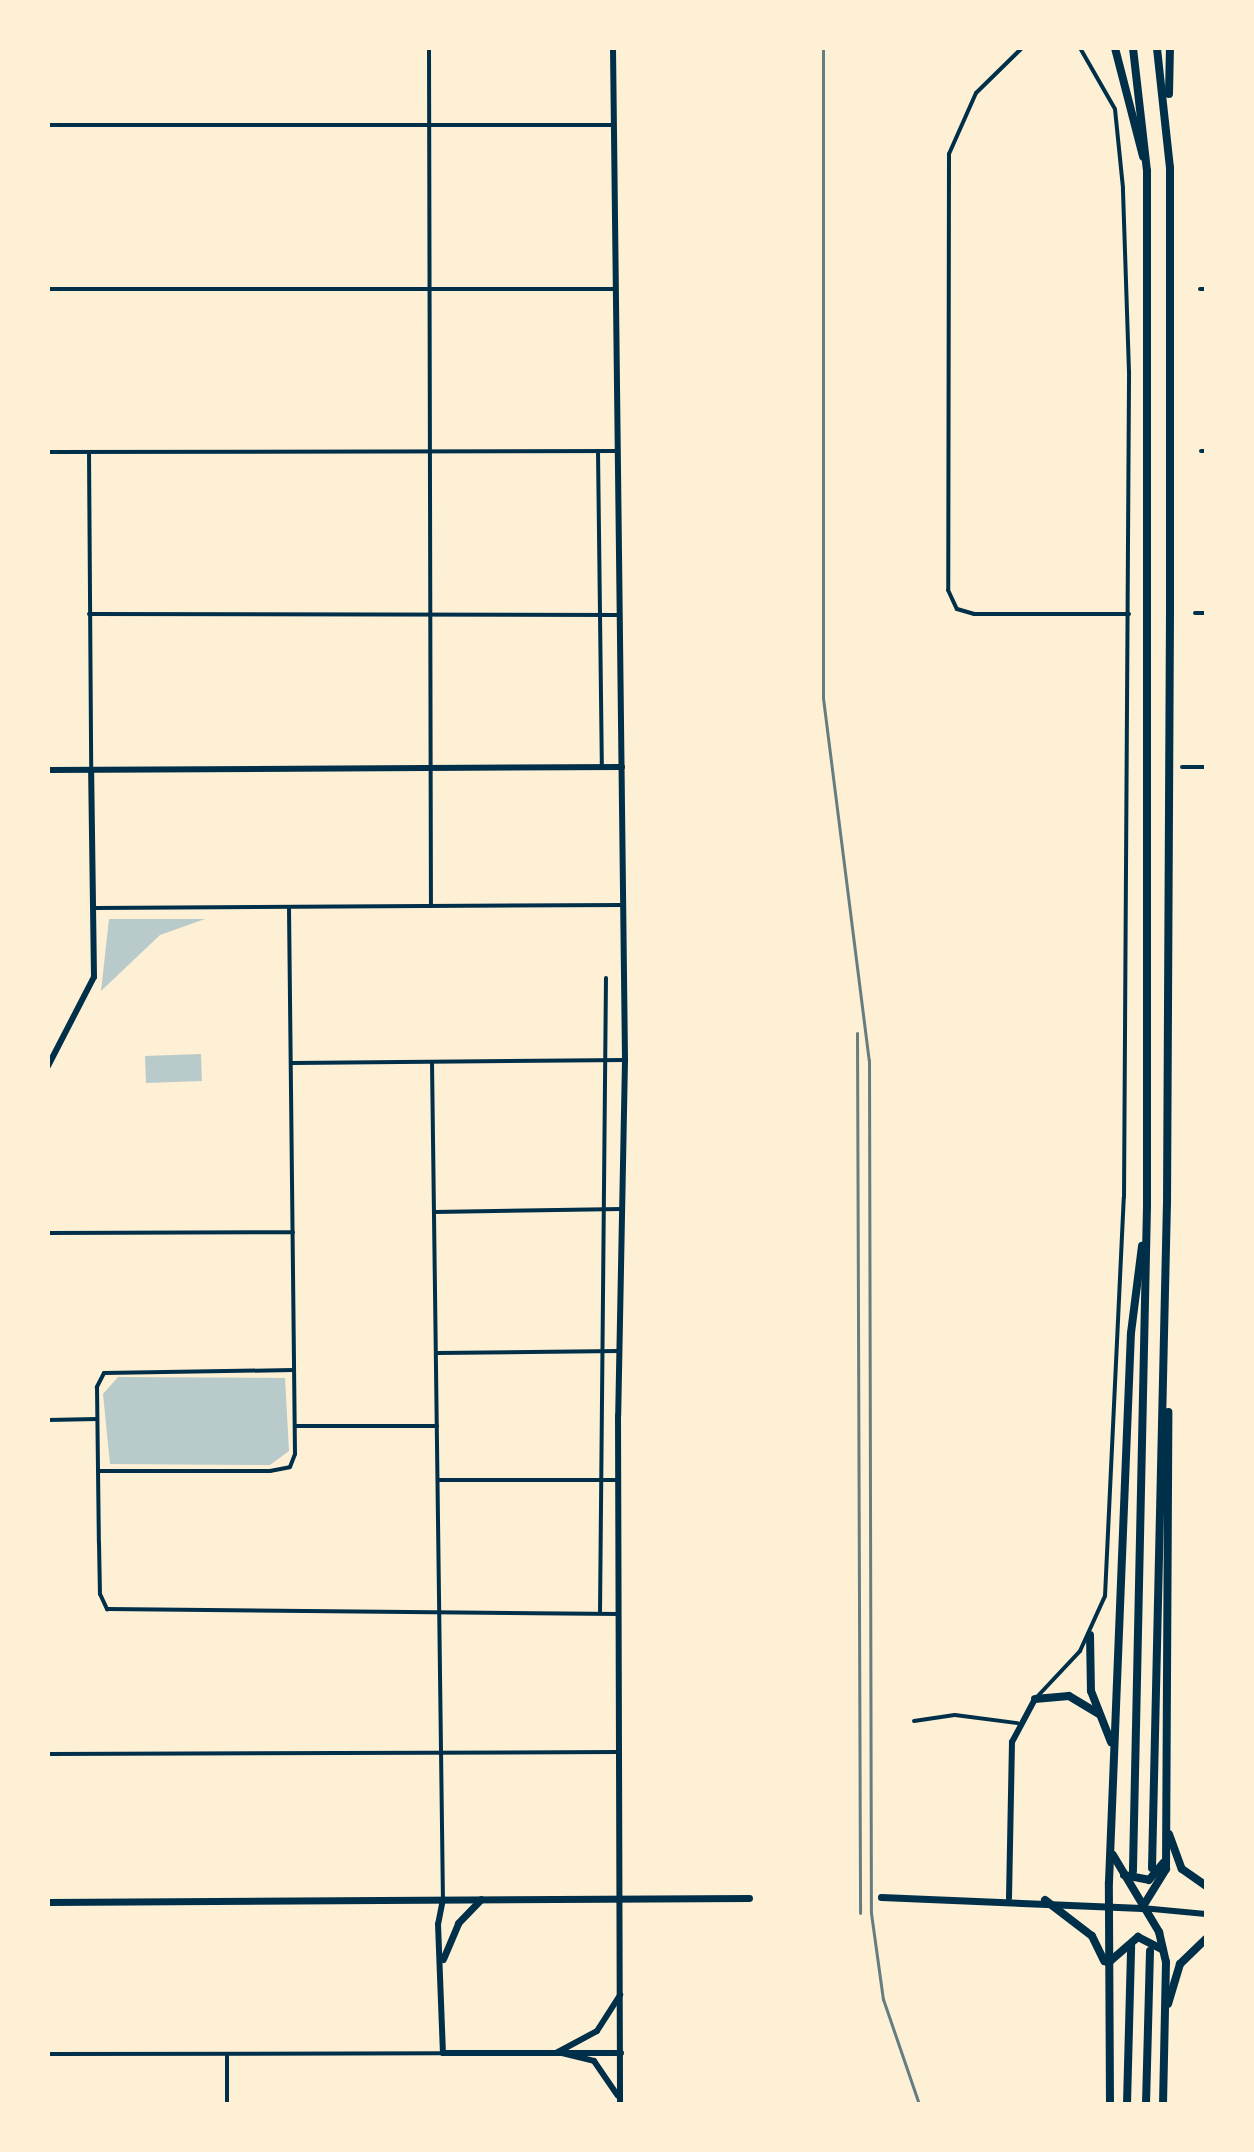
<!DOCTYPE html>
<html>
<head>
<meta charset="utf-8">
<style>
	body { margin:0 }
	#map { position:relative; width:1254px; height:2152px; overflow:hidden; background:#fdf0d5; font-family:Georgia,serif }
	div>[style] { position:absolute }
	[style*='--x'] { left:calc(var(--x)*1px); top:calc(var(--y)*1px); width:calc(var(--w)*1px); rotate:calc(var(--a)*1deg) }
	.green>* { inset:0; background:#b9caca; transform-origin:0 0 }
	.minor>* { height:4px; margin:-2px; padding:0 2px; transform-origin:2px; border-radius:2px; background:#003049 }
	.tertiary>* { height:6px; margin:-3px; padding:0 3px; transform-origin:3px; border-radius:3px; background:#003049 }
	.secondary>* { height:6px; margin:-3px; padding:0 3px; transform-origin:3px; border-radius:3px; background:#003049 }
	.primary>* { height:7px; margin:-3.5px; padding:0 3.5px; transform-origin:3.5px; border-radius:3.5px; background:#003049 }
	.motorway>* { height:8px; margin:-4px; padding:0 4px; transform-origin:4px; border-radius:4px; background:#003049 }
	.rail>* { height:3px; margin:-1.5px; padding:0 1.5px; transform-origin:1.5px; border-radius:1.5px; background:#657d81 }
	span { translate:-50% -50%; white-space:nowrap; text-align:center; line-height:1.15; -webkit-text-stroke:7px #fdf0d5; paint-order:stroke }
	.frame { position:absolute; inset:0; border:50px solid #fdf0d5; pointer-events:none }
</style>
</head>
<body>
<div id="map">
	<div class="green">
		<div style="clip-path:polygon(109px 919px,205px 919px,160px 935px,101px 991px)"></div>
		<div style="left:201px;top:1054px;width:27px;height:56px;rotate:88deg"></div>
		<div style="clip-path:polygon(118px 1377px,285px 1378px,289px 1451px,270px 1465px,110px 1464px,103px 1394px)"></div>
	</div>
	<div class="minor">
		<div style="--x:429;--y:48;--w:858;--a:89.87"></div>
		<div style="--x:1022;--y:48;--w:64;--a:135.6"></div>
		<div style="--x:976;--y:93;--w:67;--a:113.9"></div>
		<div style="--x:949;--y:154;--w:436;--a:90.1"></div>
		<div style="--x:948;--y:590;--w:21;--a:65"></div>
		<div style="--x:957;--y:609;--w:18;--a:16"></div>
		<div style="--x:974;--y:614;--w:155;--a:0"></div>
		<div style="--x:48;--y:125;--w:566;--a:0"></div>
		<div style="--x:48;--y:289;--w:568;--a:0"></div>
		<div style="--x:1200;--y:289;--w:6;--a:0"></div>
		<div style="--x:598;--y:451;--w:316;--a:89.3"></div>
		<div style="--x:1201;--y:451;--w:5;--a:0"></div>
		<div style="--x:48;--y:452;--w:570;--a:-0.1"></div>
		<div style="--x:89;--y:452;--w:317;--a:89.6"></div>
		<div style="--x:1195;--y:613;--w:11;--a:0"></div>
		<div style="--x:89;--y:614;--w:531;--a:0.11"></div>
		<div style="--x:1182;--y:767;--w:24;--a:0"></div>
		<div style="--x:95;--y:908;--w:528;--a:-0.33"></div>
		<div style="--x:432;--y:1062;--w:837;--a:89.25"></div>
		<div style="--x:292;--y:1063;--w:333;--a:-0.5"></div>
		<div style="--x:434;--y:1212;--w:188;--a:-0.9"></div>
		<div style="--x:48;--y:1233;--w:245;--a:-0.2"></div>
		<div style="--x:437;--y:1353;--w:182;--a:-0.6"></div>
		<div style="--x:294;--y:1370;--w:190;--a:179.1"></div>
		<div style="--x:104;--y:1373;--w:16;--a:117"></div>
		<div style="--x:97;--y:1387;--w:156;--a:89.3"></div>
		<div style="--x:99;--y:1543;--w:51;--a:88.9"></div>
		<div style="--x:100;--y:1594;--w:17;--a:65"></div>
		<div style="--x:107;--y:1609;--w:512;--a:0.56"></div>
		<div style="--x:48;--y:1420;--w:49;--a:-1.2"></div>
		<div style="--x:295;--y:1426;--w:142;--a:0"></div>
		<div style="--x:98;--y:1471;--w:172;--a:0"></div>
		<div style="--x:270;--y:1471;--w:20;--a:-11"></div>
		<div style="--x:290;--y:1467;--w:14;--a:-69"></div>
		<div style="--x:295;--y:1454;--w:546;--a:-90.63"></div>
		<div style="--x:438;--y:1480;--w:180;--a:0"></div>
		<div style="--x:600;--y:1613;--w:635;--a:-89.46"></div>
		<div style="--x:1035;--y:1699;--w:66;--a:-46.8"></div>
		<div style="--x:1080;--y:1651;--w:60;--a:-65.6"></div>
		<div style="--x:1105;--y:1596;--w:399;--a:-87.3"></div>
		<div style="--x:1124;--y:1197;--w:825;--a:-89.65"></div>
		<div style="--x:1129;--y:372;--w:184;--a:-91.9"></div>
		<div style="--x:1123;--y:188;--w:79;--a:-95.8"></div>
		<div style="--x:1115;--y:109;--w:70;--a:-119.8"></div>
		<div style="--x:914;--y:1721;--w:41;--a:-8.3"></div>
		<div style="--x:955;--y:1715;--w:63;--a:7.4"></div>
		<div style="--x:48;--y:1754;--w:571;--a:-0.2"></div>
		<div style="--x:48;--y:2054;--w:395;--a:-0.1"></div>
		<div style="--x:227;--y:2054;--w:50;--a:90"></div>
	</div>
	<div class="tertiary">
		<div style="--x:48;--y:770;--w:574;--a:-0.3"></div>
		<div style="--x:48;--y:1066;--w:100;--a:-62.7"></div>
		<div style="--x:94;--y:977;--w:206;--a:-90.8"></div>
		<div style="--x:1009;--y:1898;--w:156;--a:-88.9"></div>
		<div style="--x:1012;--y:1742;--w:49;--a:-61.9"></div>
		<div style="--x:443;--y:1899;--w:25;--a:101"></div>
		<div style="--x:438;--y:1924;--w:129;--a:87.8"></div>
		<div style="--x:443;--y:2053;--w:178;--a:0"></div>
	</div>
	<div class="secondary">
		<div style="--x:613;--y:48;--w:1012;--a:89.32"></div>
		<div style="--x:625;--y:1060;--w:356;--a:91.1"></div>
		<div style="--x:618;--y:1416;--w:688;--a:89.83"></div>
		<div style="--x:1142;--y:1908;--w:64;--a:5.4"></div>
		<div style="--x:558;--y:2052;--w:44;--a:-28.3"></div>
		<div style="--x:597;--y:2031;--w:43;--a:-57.4"></div>
		<div style="--x:558;--y:2052;--w:37;--a:14"></div>
		<div style="--x:594;--y:2061;--w:42;--a:55.6"></div>
	</div>
	<div class="primary">
		<div style="--x:881;--y:1897;--w:261;--a:2.4"></div>
		<div style="--x:48;--y:1902;--w:701;--a:-0.33"></div>
		<div style="--x:443;--y:1959;--w:39;--a:-67"></div>
		<div style="--x:458;--y:1923;--w:33;--a:-46"></div>
	</div>
	<div class="motorway">
		<div style="--x:1115;--y:48;--w:112;--a:75.5"></div>
		<div style="--x:1133;--y:48;--w:124;--a:83.5"></div>
		<div style="--x:1147;--y:171;--w:1035;--a:90"></div>
		<div style="--x:1147;--y:1206;--w:665;--a:91.21"></div>
		<div style="--x:1169;--y:94;--w:46;--a:-88.8"></div>
		<div style="--x:1090;--y:1635;--w:56;--a:89"></div>
		<div style="--x:1091;--y:1691;--w:55;--a:68.6"></div>
		<div style="--x:1035;--y:1699;--w:34;--a:-5"></div>
		<div style="--x:1069;--y:1696;--w:35;--a:31"></div>
		<div style="--x:1169;--y:1834;--w:37;--a:70"></div>
		<div style="--x:1182;--y:1869;--w:29;--a:35"></div>
		<div style="--x:1113;--y:1855;--w:90;--a:59.1"></div>
		<div style="--x:1159;--y:1932;--w:31;--a:77"></div>
		<div style="--x:1166;--y:1962;--w:142;--a:91.2"></div>
		<div style="--x:1152;--y:1868;--w:664;--a:-88.71"></div>
		<div style="--x:1167;--y:1204;--w:590;--a:-89.71"></div>
		<div style="--x:1170;--y:614;--w:446;--a:-90"></div>
		<div style="--x:1170;--y:168;--w:121;--a:-96.2"></div>
		<div style="--x:1124;--y:1875;--w:25;--a:11"></div>
		<div style="--x:1149;--y:1880;--w:23;--a:-50"></div>
		<div style="--x:1045;--y:1900;--w:59;--a:37.5"></div>
		<div style="--x:1092;--y:1936;--w:28;--a:64"></div>
		<div style="--x:1142;--y:1908;--w:46;--a:-58.4"></div>
		<div style="--x:1166;--y:1869;--w:457;--a:-89.7"></div>
		<div style="--x:1108;--y:1963;--w:40;--a:-41"></div>
		<div style="--x:1138;--y:1937;--w:28;--a:27"></div>
		<div style="--x:1168;--y:2004;--w:42;--a:-73.3"></div>
		<div style="--x:1180;--y:1964;--w:36;--a:-44"></div>
		<div style="--x:1110;--y:2104;--w:222;--a:-90.3"></div>
		<div style="--x:1109;--y:1882;--w:549;--a:-87.71"></div>
		<div style="--x:1131;--y:1333;--w:88;--a:-82.8"></div>
		<div style="--x:1127;--y:2104;--w:158;--a:-88.5"></div>
		<div style="--x:1146;--y:2104;--w:153;--a:-88.5"></div>
	</div>
	<div class="rail">
		<div style="--x:823;--y:48;--w:650;--a:90"></div>
		<div style="--x:823;--y:698;--w:365;--a:82.8"></div>
		<div style="--x:869;--y:1060;--w:853;--a:89.87"></div>
		<div style="--x:871;--y:1913;--w:87;--a:82.1"></div>
		<div style="--x:883;--y:1999;--w:111;--a:71.1"></div>
		<div style="--x:857;--y:1033;--w:880;--a:89.8"></div>
	</div>
	<div class="frame"></div>
</div>
</body>
</html>
